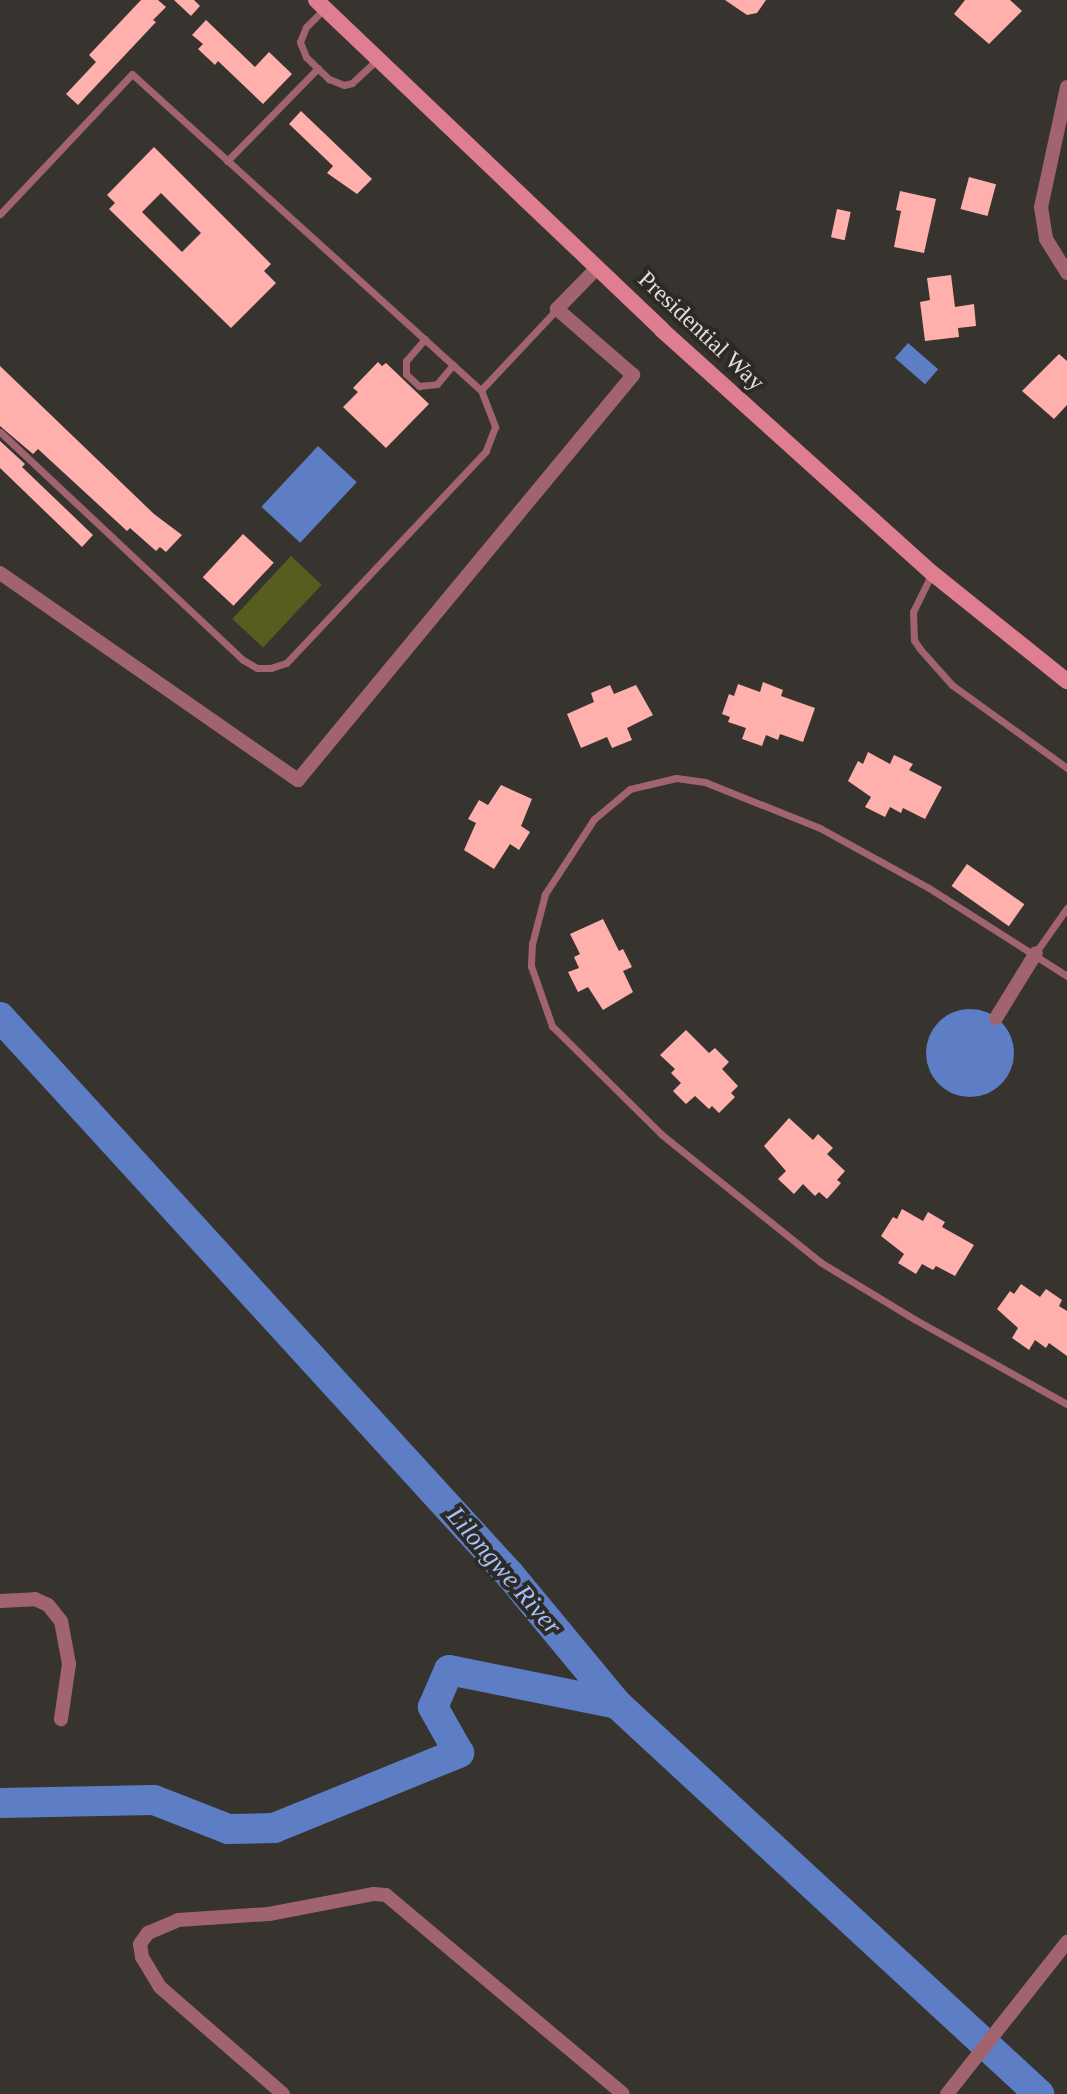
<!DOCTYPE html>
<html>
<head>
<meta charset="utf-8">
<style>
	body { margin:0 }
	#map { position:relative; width:1067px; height:2094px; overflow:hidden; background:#37332e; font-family:Georgia,serif }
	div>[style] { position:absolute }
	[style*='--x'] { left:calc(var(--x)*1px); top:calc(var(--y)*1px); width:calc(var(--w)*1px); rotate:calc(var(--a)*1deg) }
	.green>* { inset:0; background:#575c1f; transform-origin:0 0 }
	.water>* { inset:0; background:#5d7ec5; transform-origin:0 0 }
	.round { border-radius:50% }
	.river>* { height:30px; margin:-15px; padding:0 15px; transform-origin:15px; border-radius:15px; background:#5d7ec5 }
	.building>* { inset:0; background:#ffb0ad; transform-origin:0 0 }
	.lane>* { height:7px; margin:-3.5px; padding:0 3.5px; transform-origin:3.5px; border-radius:3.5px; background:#a1646f }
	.street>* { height:14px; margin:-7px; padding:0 7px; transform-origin:7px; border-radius:7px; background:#a1646f }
	.secondary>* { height:16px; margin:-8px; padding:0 8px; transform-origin:8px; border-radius:8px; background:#de7e90 }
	span { translate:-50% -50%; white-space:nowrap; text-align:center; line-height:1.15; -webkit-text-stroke:8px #2d2924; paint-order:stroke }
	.street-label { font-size:24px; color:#e0ddda }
	.water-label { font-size:26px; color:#a4c1fa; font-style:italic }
</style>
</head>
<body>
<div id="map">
	<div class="green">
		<div style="left:291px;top:556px;width:42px;height:86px;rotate:43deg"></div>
	</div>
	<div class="water">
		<div style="left:908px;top:343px;width:40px;height:20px;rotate:41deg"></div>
		<div style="left:318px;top:446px;width:53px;height:83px;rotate:43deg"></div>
		<div class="round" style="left:926px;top:1009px;width:88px;height:88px"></div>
	</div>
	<div class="river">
		<div style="--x:0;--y:1017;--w:757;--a:47.57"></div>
		<div style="--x:511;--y:1576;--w:166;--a:50.4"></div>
		<div style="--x:617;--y:1704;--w:575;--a:42.74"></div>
		<div style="--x:0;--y:1803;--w:154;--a:-1.1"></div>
		<div style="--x:154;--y:1800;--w:79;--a:21.4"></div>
		<div style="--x:228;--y:1829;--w:46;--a:-1.2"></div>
		<div style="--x:274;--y:1828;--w:200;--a:-22.1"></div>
		<div style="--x:459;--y:1753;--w:53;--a:-119.5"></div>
		<div style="--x:433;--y:1707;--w:40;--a:-66.6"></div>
		<div style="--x:449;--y:1670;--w:171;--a:11.4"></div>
	</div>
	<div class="building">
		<div style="clip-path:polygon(141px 0,158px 0,166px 7px,153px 20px,156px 22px,78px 105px,66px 94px,96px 62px,89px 55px)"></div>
		<div style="clip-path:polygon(174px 0,194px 0,200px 6px,191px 16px)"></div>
		<div style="clip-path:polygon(725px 0,766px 0,757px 13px,747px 15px)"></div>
		<div style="clip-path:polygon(965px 0,1010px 0,1022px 11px,989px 44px,954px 14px)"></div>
		<div style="clip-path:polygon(206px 20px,255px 67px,269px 52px,292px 74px,263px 104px,218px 61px,215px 65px,198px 49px,203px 44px,192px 35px)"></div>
		<div style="clip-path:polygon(301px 111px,372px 179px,357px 194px,327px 173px,333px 166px,289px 124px)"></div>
		<div style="clip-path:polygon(evenodd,154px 147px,271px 264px,264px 271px,276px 283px,231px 328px,109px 209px,115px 203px,107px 195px,154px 147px,161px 193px,201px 233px,182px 252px,142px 212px,161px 193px)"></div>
		<div style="left:969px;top:177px;width:28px;height:33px;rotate:15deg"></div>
		<div style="clip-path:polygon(900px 191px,936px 199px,924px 253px,894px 247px,901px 211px,896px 210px)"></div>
		<div style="left:837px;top:209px;width:14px;height:29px;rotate:12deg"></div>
		<div style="clip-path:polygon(951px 275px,955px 307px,974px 304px,976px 326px,958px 328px,959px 337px,925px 341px,920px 302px,930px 300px,927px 278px)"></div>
		<div style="clip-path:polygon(1059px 354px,1067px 361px,1067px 405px,1054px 419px,1022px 391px)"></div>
		<div style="clip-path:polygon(378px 362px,382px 366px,386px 363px,429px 404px,386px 448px,343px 407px,358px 392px,353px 388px)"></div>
		<div style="clip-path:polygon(0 366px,154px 514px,182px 535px,166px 552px,160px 547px,156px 551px,130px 528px,127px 531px,38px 449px,33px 454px,0 426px)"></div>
		<div style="clip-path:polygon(0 441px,25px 464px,22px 467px,93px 535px,82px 547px,0 468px)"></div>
		<div style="left:243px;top:534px;width:42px;height:59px;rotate:43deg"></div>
		<div style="clip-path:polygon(763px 682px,783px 690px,781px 696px,815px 708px,803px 742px,780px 734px,778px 740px,766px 735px,762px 746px,742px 739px,746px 728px,728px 722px,730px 717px,722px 714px,729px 694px,734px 696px,738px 684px,760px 692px)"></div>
		<div style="clip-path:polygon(610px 685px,614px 694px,636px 685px,653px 715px,627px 728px,632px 740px,612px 748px,607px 737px,581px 748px,567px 714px,594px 702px,591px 693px)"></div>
		<div style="clip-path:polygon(868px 752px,890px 764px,894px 755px,913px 764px,909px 770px,942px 787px,925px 819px,903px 808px,901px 813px,890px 807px,885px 817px,865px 807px,871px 797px,848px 781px,858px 761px,863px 764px)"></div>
		<div style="clip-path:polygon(501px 785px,532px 799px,521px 826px,530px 832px,519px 850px,510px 844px,494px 869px,464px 850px,476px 823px,468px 819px,479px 800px,488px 805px)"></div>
		<div style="left:967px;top:864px;width:70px;height:27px;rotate:35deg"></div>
		<div style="clip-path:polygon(603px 919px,619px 951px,623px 949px,632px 967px,623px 971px,633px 992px,603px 1010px,588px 987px,578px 992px,568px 972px,579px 968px,574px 957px,580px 954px,570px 934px)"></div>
		<div style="clip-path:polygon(686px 1030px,709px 1053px,715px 1048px,729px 1062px,722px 1069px,738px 1086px,731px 1093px,735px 1097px,719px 1113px,712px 1106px,709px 1109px,695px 1096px,686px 1104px,673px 1091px,681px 1083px,671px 1073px,675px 1069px,660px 1055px)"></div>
		<div style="clip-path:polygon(789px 1118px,813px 1140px,818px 1134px,833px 1148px,827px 1154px,845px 1171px,837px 1180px,841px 1183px,827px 1199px,819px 1192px,815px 1196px,803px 1184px,794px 1194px,778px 1179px,786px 1171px,764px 1146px)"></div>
		<div style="clip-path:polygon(902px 1209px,923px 1221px,928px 1212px,945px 1222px,942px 1227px,974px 1245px,955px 1276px,936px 1266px,933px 1270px,922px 1264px,916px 1274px,898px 1263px,904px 1254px,881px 1236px,893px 1217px,897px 1219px)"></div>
		<div style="clip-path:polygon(1021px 1284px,1040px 1297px,1046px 1289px,1062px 1300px,1059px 1306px,1067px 1311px,1067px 1356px,1049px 1343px,1046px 1348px,1035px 1340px,1029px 1350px,1012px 1338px,1018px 1328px,997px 1309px,1010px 1291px,1014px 1294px)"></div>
	</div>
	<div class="lane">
		<div style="--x:324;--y:9;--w:25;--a:135"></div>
		<div style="--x:306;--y:27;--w:16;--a:112"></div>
		<div style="--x:300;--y:42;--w:16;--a:68"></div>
		<div style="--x:306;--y:57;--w:32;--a:44"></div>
		<div style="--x:329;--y:79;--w:16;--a:22"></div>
		<div style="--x:344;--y:85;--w:8;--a:-14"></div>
		<div style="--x:352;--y:83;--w:35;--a:-43"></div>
		<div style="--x:227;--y:161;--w:130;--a:-45.6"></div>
		<div style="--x:0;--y:214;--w:192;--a:-46.7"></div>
		<div style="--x:132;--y:74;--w:471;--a:42.2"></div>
		<div style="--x:481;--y:390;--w:40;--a:69"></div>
		<div style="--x:495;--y:427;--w:26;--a:111"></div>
		<div style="--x:486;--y:451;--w:291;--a:133.3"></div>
		<div style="--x:286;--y:663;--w:16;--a:162"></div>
		<div style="--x:271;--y:668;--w:14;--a:180"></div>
		<div style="--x:257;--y:668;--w:16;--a:-150"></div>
		<div style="--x:243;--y:660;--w:333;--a:-136.8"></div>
		<div style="--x:425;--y:339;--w:29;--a:131"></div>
		<div style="--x:406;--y:361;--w:13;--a:90"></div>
		<div style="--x:406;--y:374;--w:18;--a:43"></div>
		<div style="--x:419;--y:386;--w:18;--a:-6"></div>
		<div style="--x:437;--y:384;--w:25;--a:-50"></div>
		<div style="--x:481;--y:390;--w:111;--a:-46.8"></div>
		<div style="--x:932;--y:573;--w:43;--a:116"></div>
		<div style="--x:913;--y:612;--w:28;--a:88"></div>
		<div style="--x:914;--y:640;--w:11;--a:56"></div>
		<div style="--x:920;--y:649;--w:48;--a:48.4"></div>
		<div style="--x:952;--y:685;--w:142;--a:35.8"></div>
		<div style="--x:1036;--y:952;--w:54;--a:-54.8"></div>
		<div style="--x:1067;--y:976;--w:164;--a:-147.5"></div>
		<div style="--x:929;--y:888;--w:124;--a:-151.2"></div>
		<div style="--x:820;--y:828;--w:124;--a:-158.2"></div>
		<div style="--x:705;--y:782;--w:29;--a:-172"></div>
		<div style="--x:676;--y:778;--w:47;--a:166.6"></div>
		<div style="--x:630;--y:789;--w:47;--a:140.2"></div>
		<div style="--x:594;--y:819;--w:90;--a:123.2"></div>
		<div style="--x:545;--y:894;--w:52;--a:104.6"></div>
		<div style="--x:532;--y:944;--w:22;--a:93"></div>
		<div style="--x:531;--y:966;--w:64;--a:70.7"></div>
		<div style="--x:552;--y:1026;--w:153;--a:44.7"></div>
		<div style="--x:661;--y:1134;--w:204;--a:38.8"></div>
		<div style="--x:820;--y:1262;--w:110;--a:31.2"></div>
		<div style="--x:914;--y:1319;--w:175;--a:29.1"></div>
	</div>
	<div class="street">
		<div style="--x:1067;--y:87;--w:123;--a:102.2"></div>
		<div style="--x:1041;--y:207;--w:32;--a:81"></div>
		<div style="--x:1046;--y:239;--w:40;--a:58"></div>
		<div style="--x:0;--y:573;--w:363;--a:34.8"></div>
		<div style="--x:298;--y:780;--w:526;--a:-50.4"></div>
		<div style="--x:633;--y:375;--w:101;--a:-139"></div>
		<div style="--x:557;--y:309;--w:57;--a:-45.7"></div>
		<div style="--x:996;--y:1018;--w:76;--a:-58.4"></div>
		<div style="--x:0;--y:1601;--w:35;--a:-3"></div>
		<div style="--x:35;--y:1599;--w:14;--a:25"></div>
		<div style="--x:48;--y:1605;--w:21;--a:51"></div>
		<div style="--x:61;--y:1621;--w:44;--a:79.5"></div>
		<div style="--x:69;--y:1664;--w:56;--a:98.3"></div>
		<div style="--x:283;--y:2094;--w:163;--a:-139"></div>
		<div style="--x:160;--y:1987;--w:35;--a:-121"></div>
		<div style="--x:142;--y:1957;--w:13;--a:-99"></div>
		<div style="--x:140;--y:1944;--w:14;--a:-54"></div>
		<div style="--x:148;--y:1933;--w:33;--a:-23"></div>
		<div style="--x:178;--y:1920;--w:91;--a:-3.8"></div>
		<div style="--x:269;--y:1914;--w:107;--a:-10.8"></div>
		<div style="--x:374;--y:1894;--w:12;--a:5"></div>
		<div style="--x:386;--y:1895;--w:309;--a:40"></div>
		<div style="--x:947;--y:2094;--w:194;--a:-51.7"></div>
	</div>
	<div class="secondary">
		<div style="--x:316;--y:0;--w:478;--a:43.6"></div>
		<div style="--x:662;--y:330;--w:363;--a:42"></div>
		<div style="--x:932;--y:573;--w:173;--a:38.7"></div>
	</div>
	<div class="street-label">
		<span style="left:701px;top:331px;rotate:43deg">Presidential Way</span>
	</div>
	<div class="water-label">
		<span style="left:504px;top:1571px;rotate:49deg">Lilongwe River</span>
	</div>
</div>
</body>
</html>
